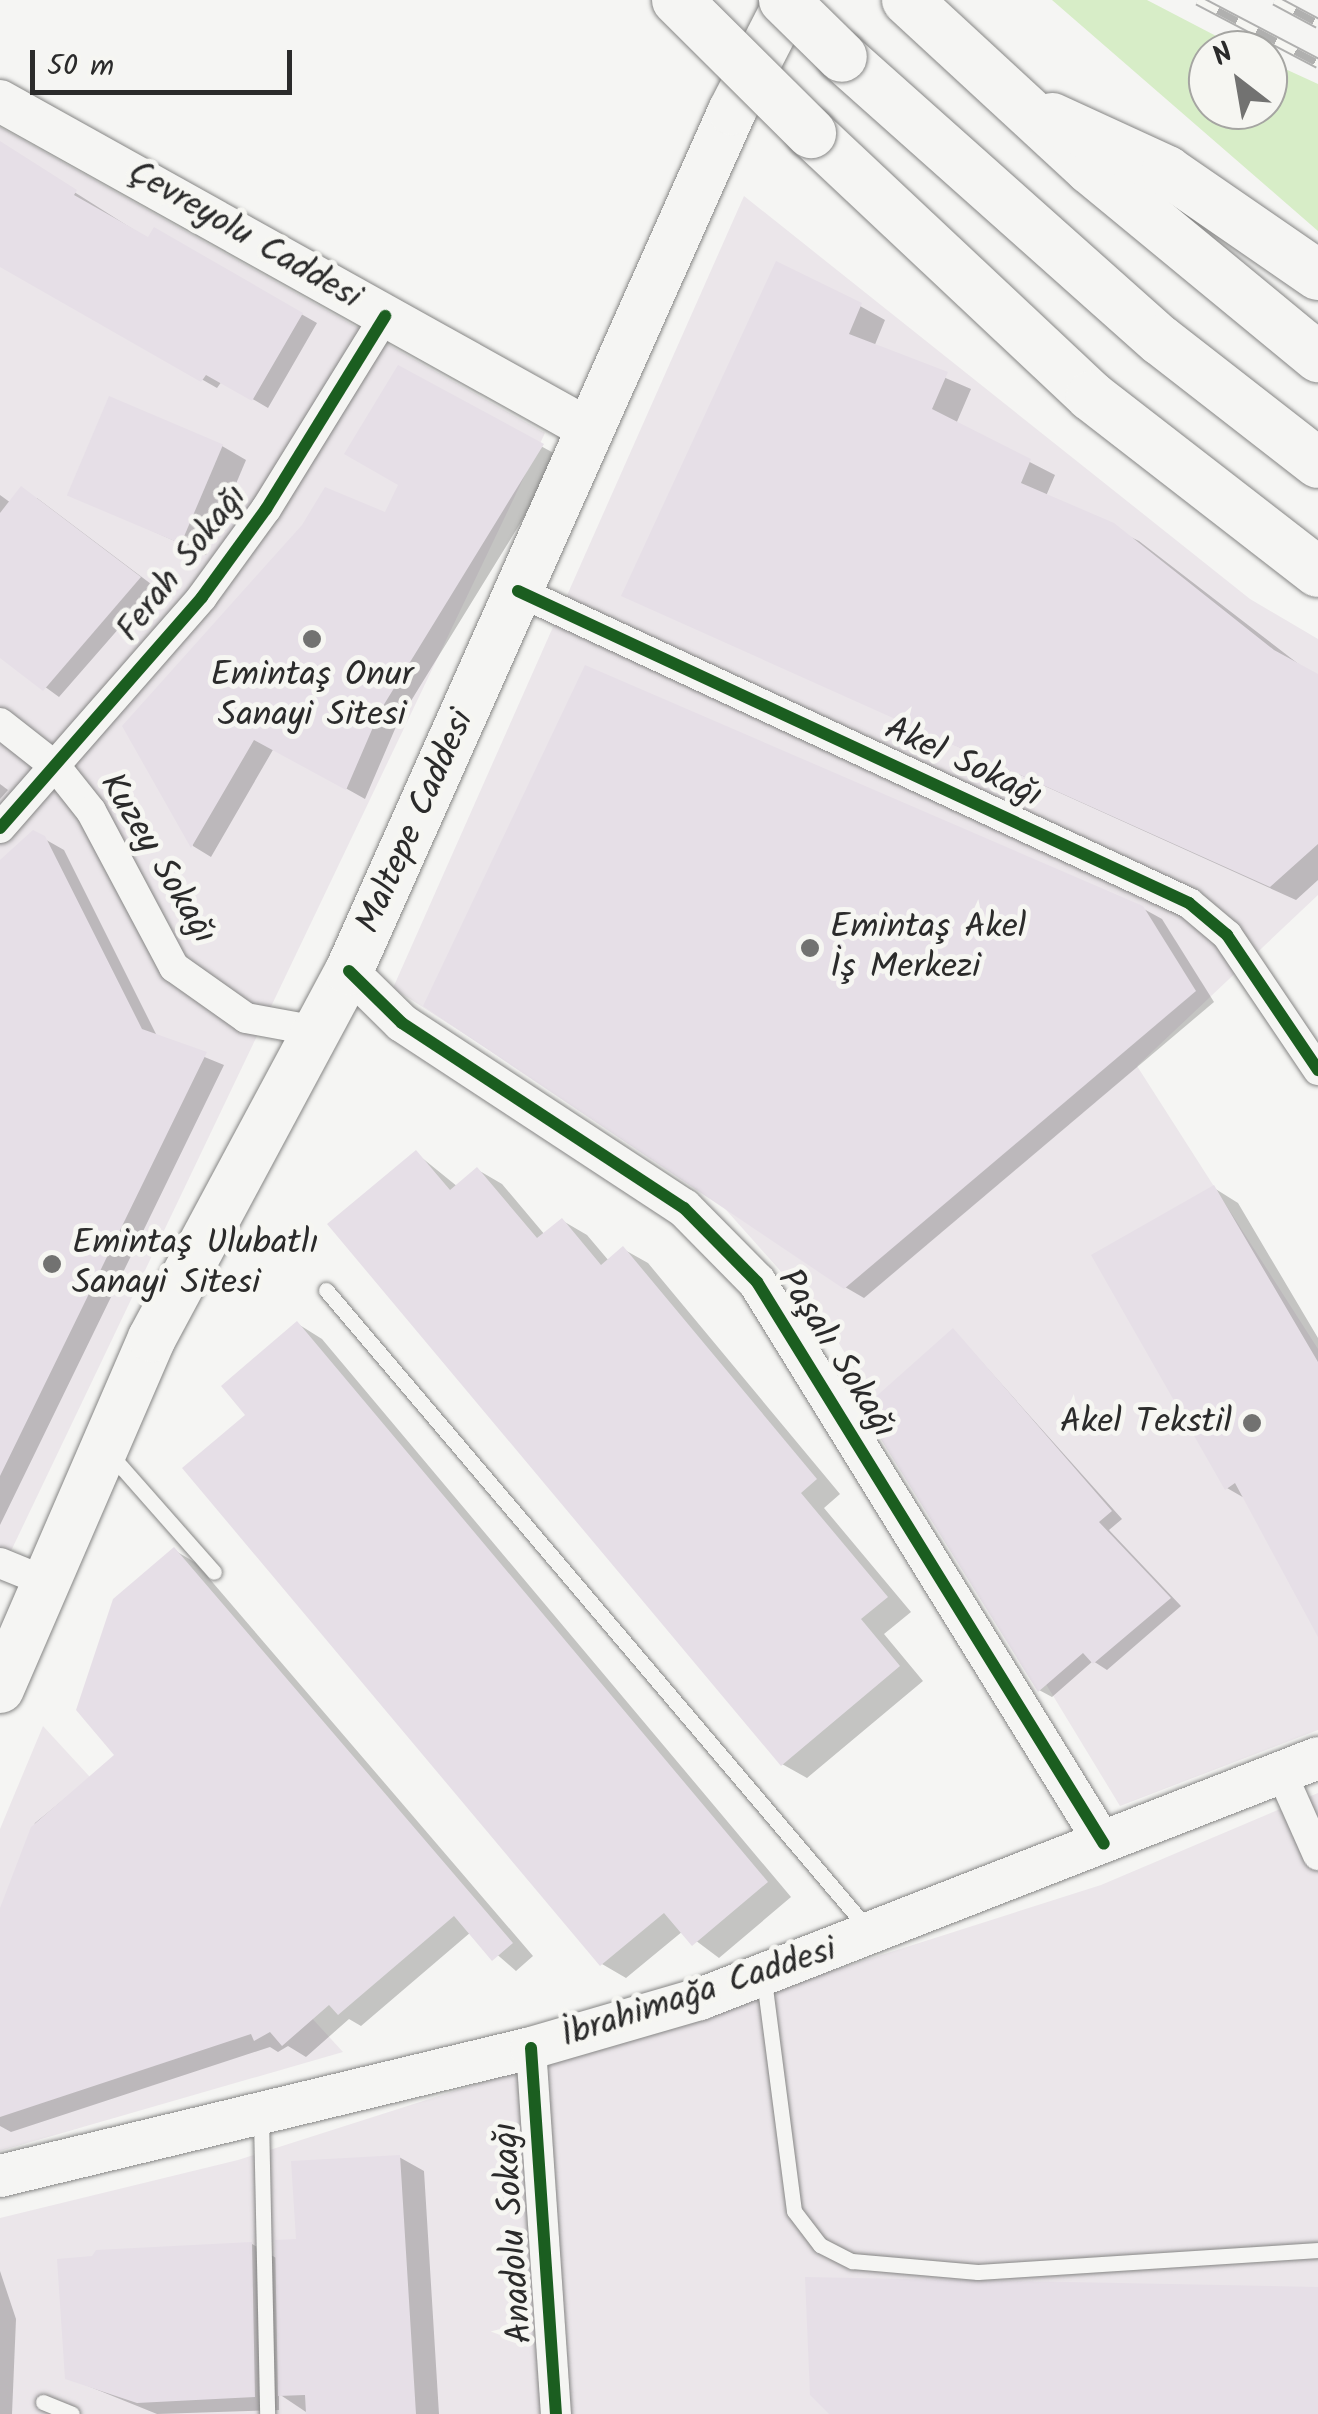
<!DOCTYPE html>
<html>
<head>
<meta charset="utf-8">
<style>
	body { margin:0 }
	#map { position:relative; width:1318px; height:2414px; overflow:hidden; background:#f5f5f3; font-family:Kalam,sans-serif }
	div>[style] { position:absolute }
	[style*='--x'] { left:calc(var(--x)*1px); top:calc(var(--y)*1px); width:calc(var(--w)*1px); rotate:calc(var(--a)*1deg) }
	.built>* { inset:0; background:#ebe6ea }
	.green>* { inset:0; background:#d7edc7 }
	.shadow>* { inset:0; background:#0003 }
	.building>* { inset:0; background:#e6dfe7; transform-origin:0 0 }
	.roads { filter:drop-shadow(0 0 2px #868685) drop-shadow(0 0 2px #868685) }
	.service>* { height:15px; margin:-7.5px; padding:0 7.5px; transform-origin:7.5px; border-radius:7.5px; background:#f5f5f3 }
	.minor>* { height:30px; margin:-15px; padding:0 15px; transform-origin:15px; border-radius:15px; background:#f5f5f3 }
	.tertiary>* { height:38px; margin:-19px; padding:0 19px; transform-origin:19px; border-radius:19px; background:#f5f5f3 }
	.secondary>* { height:42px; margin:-21px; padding:0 21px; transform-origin:21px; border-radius:21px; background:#f5f5f3 }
	.primary>* { height:48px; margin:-24px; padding:0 24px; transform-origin:24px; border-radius:24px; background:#f5f5f3 }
	.trunk>* { height:50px; margin:-25px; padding:0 25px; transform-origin:25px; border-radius:25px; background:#f5f5f3 }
	.rail>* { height:11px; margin-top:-5.5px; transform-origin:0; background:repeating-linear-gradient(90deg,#f6f6f2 0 22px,#b0b0af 0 44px); box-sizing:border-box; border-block:2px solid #b0b0af }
	.bridges { filter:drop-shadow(0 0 2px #868685) drop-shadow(0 0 2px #868685) }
	.trunk-bridge>* { height:50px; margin:-25px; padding:0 25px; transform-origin:25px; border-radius:25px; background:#f5f5f3 }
	.cycleway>* { height:12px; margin:-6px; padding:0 6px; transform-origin:6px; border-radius:6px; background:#1b5e20 }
	.dots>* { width:28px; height:28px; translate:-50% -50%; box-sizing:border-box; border:5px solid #f6f6f2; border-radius:50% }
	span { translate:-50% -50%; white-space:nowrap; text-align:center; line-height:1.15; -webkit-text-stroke:10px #f6f6f2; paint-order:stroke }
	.street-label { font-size:35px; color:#2b2b2b }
	.poi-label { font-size:35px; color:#2b2b2b }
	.left { translate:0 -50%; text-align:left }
	.right { translate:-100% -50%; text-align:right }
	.north { position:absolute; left:1188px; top:30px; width:100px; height:100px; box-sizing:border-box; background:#f6f6f2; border:2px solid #a5a5a2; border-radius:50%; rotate:329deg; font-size:28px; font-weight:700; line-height:40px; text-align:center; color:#2b2b2b }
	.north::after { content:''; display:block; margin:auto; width:35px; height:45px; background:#727271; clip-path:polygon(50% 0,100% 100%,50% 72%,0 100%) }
	.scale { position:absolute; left:30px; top:50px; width:262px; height:45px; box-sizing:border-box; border:5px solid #2b2b2b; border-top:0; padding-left:12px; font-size:30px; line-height:35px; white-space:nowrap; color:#2b2b2b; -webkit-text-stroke:8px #f6f6f2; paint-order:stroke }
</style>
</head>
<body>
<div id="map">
	<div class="built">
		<div style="clip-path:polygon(0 127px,545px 433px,0 1574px)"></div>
		<div style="clip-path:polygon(744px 196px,1250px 599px,1318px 639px,1318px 895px,1137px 1066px,1318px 1349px,1318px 1730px,1120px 1806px,826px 1322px,711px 1193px,393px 988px)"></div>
		<div style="clip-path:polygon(43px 1726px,343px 2052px,0 2151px,0 1829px)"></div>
		<div style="clip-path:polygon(1318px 1793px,1318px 2414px,0 2414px,0 2218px,238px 2160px,1101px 1885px)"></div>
	</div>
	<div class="green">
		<div style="clip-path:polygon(1052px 0,1147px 0,1243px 50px,1208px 50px,1208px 110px,1268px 110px,1268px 61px,1318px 84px,1318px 231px)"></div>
	</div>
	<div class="shadow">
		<div style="clip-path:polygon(0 145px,150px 240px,155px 231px,317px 323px,268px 408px,222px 381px,217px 388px,0 264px)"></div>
		<div style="clip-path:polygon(860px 306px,885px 320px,874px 347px,971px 389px,956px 424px,1055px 475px,1046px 496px,1139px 541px,1318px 679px,1318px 880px,1296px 900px,624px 595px)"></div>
		<div style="clip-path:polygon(399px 369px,561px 457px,398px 722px,365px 799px,274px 748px,211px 857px,193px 846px,125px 726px,386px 515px,401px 484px)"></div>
		<div style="clip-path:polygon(222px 446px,246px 460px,206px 555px,70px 494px)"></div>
		<div style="clip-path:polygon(0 495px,11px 503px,37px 498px,155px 587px,59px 697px,0 654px)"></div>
		<div style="clip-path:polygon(0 784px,8px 790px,0 799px)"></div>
		<div style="clip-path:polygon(34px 833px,64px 850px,158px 1038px,224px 1065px,0 1525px,0 871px)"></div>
		<div style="clip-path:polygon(1142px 908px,1162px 919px,1214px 1002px,864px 1298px,845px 1287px)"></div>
		<div style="clip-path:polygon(416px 1153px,458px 1187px,478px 1170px,502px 1184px,545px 1235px,563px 1221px,587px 1235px,609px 1261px,623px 1249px,648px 1263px,840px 1494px,824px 1508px,911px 1612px,884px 1634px,923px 1681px,807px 1778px,782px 1764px)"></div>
		<div style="clip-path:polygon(1214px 1188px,1238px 1203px,1318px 1338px,1318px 1632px,1246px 1499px,1227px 1488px)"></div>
		<div style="clip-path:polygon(298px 1324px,322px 1339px,791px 1897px,719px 1958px,683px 1931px,626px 1978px,602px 1964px,249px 1416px)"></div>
		<div style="clip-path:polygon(954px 1331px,1122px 1519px,1109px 1530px,1181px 1606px,1107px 1670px,1093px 1661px,1052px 1697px,1039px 1690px)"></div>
		<div style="clip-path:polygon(174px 1550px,196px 1563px,533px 1956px,516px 1971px,471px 1932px,361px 2026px,349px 2019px,306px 2057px,288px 2046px,278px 2052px,270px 2047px,11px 2132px,0 2126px,0 1915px,35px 1823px,118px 1755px)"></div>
		<div style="clip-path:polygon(399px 2157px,424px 2171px,439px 2414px,309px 2414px,279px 2394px,279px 2410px,157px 2414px,68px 2378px,252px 2244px,278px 2259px)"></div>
		<div style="clip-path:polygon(0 2271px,16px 2319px,12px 2414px,0 2414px)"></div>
	</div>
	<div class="building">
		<div style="clip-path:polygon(0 141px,77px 190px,74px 195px,148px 237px,154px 227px,303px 313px,252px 401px,206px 375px,201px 382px,0 267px)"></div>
		<div style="clip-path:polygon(776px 261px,862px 303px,849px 334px,948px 372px,932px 409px,1031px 459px,1021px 483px,1114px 523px,1274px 650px,1318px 674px,1318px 844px,1270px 887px,621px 596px)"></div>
		<div style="clip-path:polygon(398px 365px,544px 444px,380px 711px,346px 790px,254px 740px,191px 848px,122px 726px,302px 525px,325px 487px,385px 512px,398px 485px,344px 454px)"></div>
		<div style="left:109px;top:396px;width:124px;height:108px;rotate:23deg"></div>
		<div style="clip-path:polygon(21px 486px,141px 577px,43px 691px,0 658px,0 513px)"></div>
		<div style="clip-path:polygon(585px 665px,1143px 906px,1196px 991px,844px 1289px,423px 1006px)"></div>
		<div style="clip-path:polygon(33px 830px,45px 836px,142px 1029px,207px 1052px,0 1476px,0 860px)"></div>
		<div style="clip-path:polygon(416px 1150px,450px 1190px,477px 1167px,537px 1238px,562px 1218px,601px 1265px,623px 1246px,817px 1479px,801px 1493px,888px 1597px,861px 1619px,900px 1666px,781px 1766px,327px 1224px)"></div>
		<div style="clip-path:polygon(1214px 1185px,1318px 1362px,1318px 1637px,1235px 1483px,1225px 1490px,1091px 1255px)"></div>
		<div style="clip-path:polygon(297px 1321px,768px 1882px,692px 1946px,664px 1913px,600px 1966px,182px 1468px,245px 1415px,221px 1386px)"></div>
		<div style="clip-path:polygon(953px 1328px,1112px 1511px,1099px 1522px,1171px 1598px,1093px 1664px,1083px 1653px,1038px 1692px,862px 1409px)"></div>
		<div style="clip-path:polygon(174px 1547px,513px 1943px,492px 1961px,454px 1916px,338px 2015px,329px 2005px,282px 2046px,270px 2032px,254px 2041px,251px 2034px,0 2117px,0 1908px,31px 1827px,114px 1755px,76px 1710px,113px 1599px)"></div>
		<div style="clip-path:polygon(400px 2155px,416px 2414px,306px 2414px,305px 2395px,278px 2396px,275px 2240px,296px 2239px,291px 2161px)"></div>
		<div style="clip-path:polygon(252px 2242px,255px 2397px,137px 2403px,65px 2379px,57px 2259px,92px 2256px,96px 2250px)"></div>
		<div style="clip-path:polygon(805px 2277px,1318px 2287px,1318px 2414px,829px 2414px,810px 2395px)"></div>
	</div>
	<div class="roads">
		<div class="service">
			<div style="--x:326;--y:1290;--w:836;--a:49.7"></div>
			<div style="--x:110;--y:1454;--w:157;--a:48.6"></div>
			<div style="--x:764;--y:1980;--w:233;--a:82.6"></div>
			<div style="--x:794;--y:2211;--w:43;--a:52.6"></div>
			<div style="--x:820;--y:2245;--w:36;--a:27"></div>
			<div style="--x:852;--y:2261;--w:126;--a:5"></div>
			<div style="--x:978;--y:2272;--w:341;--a:-3.7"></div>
			<div style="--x:261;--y:2118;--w:296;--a:88.8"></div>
			<div style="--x:43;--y:2402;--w:31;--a:22"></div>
		</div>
		<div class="minor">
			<div style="--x:518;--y:591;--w:740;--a:24.94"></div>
			<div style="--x:1189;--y:903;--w:50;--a:40.1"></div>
			<div style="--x:1227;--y:935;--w:163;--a:56"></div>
			<div style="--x:0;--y:723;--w:71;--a:38.2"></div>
			<div style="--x:56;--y:767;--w:56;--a:51.5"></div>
			<div style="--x:91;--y:811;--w:177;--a:62"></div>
			<div style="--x:174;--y:967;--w:88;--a:35.3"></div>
			<div style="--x:246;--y:1018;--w:72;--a:10.4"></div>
			<div style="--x:0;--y:828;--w:307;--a:-48.8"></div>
			<div style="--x:202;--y:597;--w:109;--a:-54"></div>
			<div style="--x:266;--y:509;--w:227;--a:-58.3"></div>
			<div style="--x:0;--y:1563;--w:48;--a:22.2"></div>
			<div style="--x:1281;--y:1772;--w:91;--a:66"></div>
			<div style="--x:531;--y:2048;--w:367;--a:86.1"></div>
		</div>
		<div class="tertiary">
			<div style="--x:349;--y:971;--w:74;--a:44.5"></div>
			<div style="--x:402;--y:1023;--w:337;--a:33.3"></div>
			<div style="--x:684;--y:1208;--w:104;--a:45.4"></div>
			<div style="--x:757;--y:1282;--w:660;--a:58.31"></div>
		</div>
		<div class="secondary">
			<div style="--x:0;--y:101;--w:678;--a:29.14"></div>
			<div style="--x:0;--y:2176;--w:546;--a:-13.55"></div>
			<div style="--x:531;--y:2048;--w:176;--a:-16.2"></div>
			<div style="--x:700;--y:1999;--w:663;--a:-21.3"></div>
		</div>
		<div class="primary">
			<div style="--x:0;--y:1689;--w:382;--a:-66.6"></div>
			<div style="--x:152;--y:1338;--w:417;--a:-61.8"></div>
			<div style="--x:349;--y:971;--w:941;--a:-65.99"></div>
			<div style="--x:732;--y:111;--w:125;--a:-62.8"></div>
		</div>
		<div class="trunk">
			<div style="--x:907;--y:0;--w:249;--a:42.7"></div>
			<div style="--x:1090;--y:169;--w:296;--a:39.5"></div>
			<div style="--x:842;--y:57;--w:426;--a:41.7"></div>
			<div style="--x:1160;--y:340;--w:200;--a:37.9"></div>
			<div style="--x:1052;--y:118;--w:127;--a:24.7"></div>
			<div style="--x:1167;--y:171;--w:183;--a:34.6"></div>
			<div style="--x:811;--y:133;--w:384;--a:43.2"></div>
			<div style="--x:1091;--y:396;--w:287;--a:37.8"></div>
		</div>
	</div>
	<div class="rail">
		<div style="--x:1198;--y:0;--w:136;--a:27.7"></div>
		<div style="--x:1275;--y:0;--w:49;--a:28.1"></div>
	</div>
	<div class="bridges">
		<div class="trunk-bridge">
			<div style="--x:677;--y:0;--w:189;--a:44.8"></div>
			<div style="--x:784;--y:0;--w:81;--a:44.5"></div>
		</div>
	</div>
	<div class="cycleway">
		<div style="--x:518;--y:591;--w:740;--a:24.94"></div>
		<div style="--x:1189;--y:903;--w:50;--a:40.1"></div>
		<div style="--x:1227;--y:935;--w:163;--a:56"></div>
		<div style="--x:0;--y:828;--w:307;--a:-48.8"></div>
		<div style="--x:202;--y:597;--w:109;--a:-54"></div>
		<div style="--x:266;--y:509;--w:227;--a:-58.3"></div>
		<div style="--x:349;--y:971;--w:74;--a:44.5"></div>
		<div style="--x:402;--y:1023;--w:337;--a:33.3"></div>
		<div style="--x:684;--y:1208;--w:104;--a:45.4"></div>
		<div style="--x:757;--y:1282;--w:660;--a:58.31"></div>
		<div style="--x:531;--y:2048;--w:367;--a:86.1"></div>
	</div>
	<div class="dots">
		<div style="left:312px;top:639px;background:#727271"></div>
		<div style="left:810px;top:948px;background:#727271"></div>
		<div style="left:52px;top:1264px;background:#727271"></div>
		<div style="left:1252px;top:1423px;background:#727271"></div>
	</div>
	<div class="street-label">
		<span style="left:244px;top:236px;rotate:30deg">Çevreyolu Caddesi</span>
		<span style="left:183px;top:564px;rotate:-52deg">Ferah Sokağı</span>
		<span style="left:963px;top:763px;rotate:25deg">Akel Sokağı</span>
		<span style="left:416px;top:822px;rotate:-66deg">Maltepe Caddesi</span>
		<span style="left:157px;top:859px;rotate:59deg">Kuzey Sokağı</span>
		<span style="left:836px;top:1354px;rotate:58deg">Paşalı Sokağı</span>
		<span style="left:699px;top:1994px;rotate:-18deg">İbrahimağa Caddesi</span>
		<span style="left:514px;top:2233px;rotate:-94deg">Anadolu Sokağı</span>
	</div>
	<div class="poi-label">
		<span style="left:312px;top:696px">Emintaş Onur<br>Sanayi Sitesi</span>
		<span class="left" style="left:830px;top:948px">Emintaş Akel<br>İş Merkezi</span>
		<span class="left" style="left:72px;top:1264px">Emintaş Ulubatlı<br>Sanayi Sitesi</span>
		<span class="right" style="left:1232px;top:1423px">Akel Tekstil</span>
	</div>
	<div class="north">N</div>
	<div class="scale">50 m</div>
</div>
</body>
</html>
